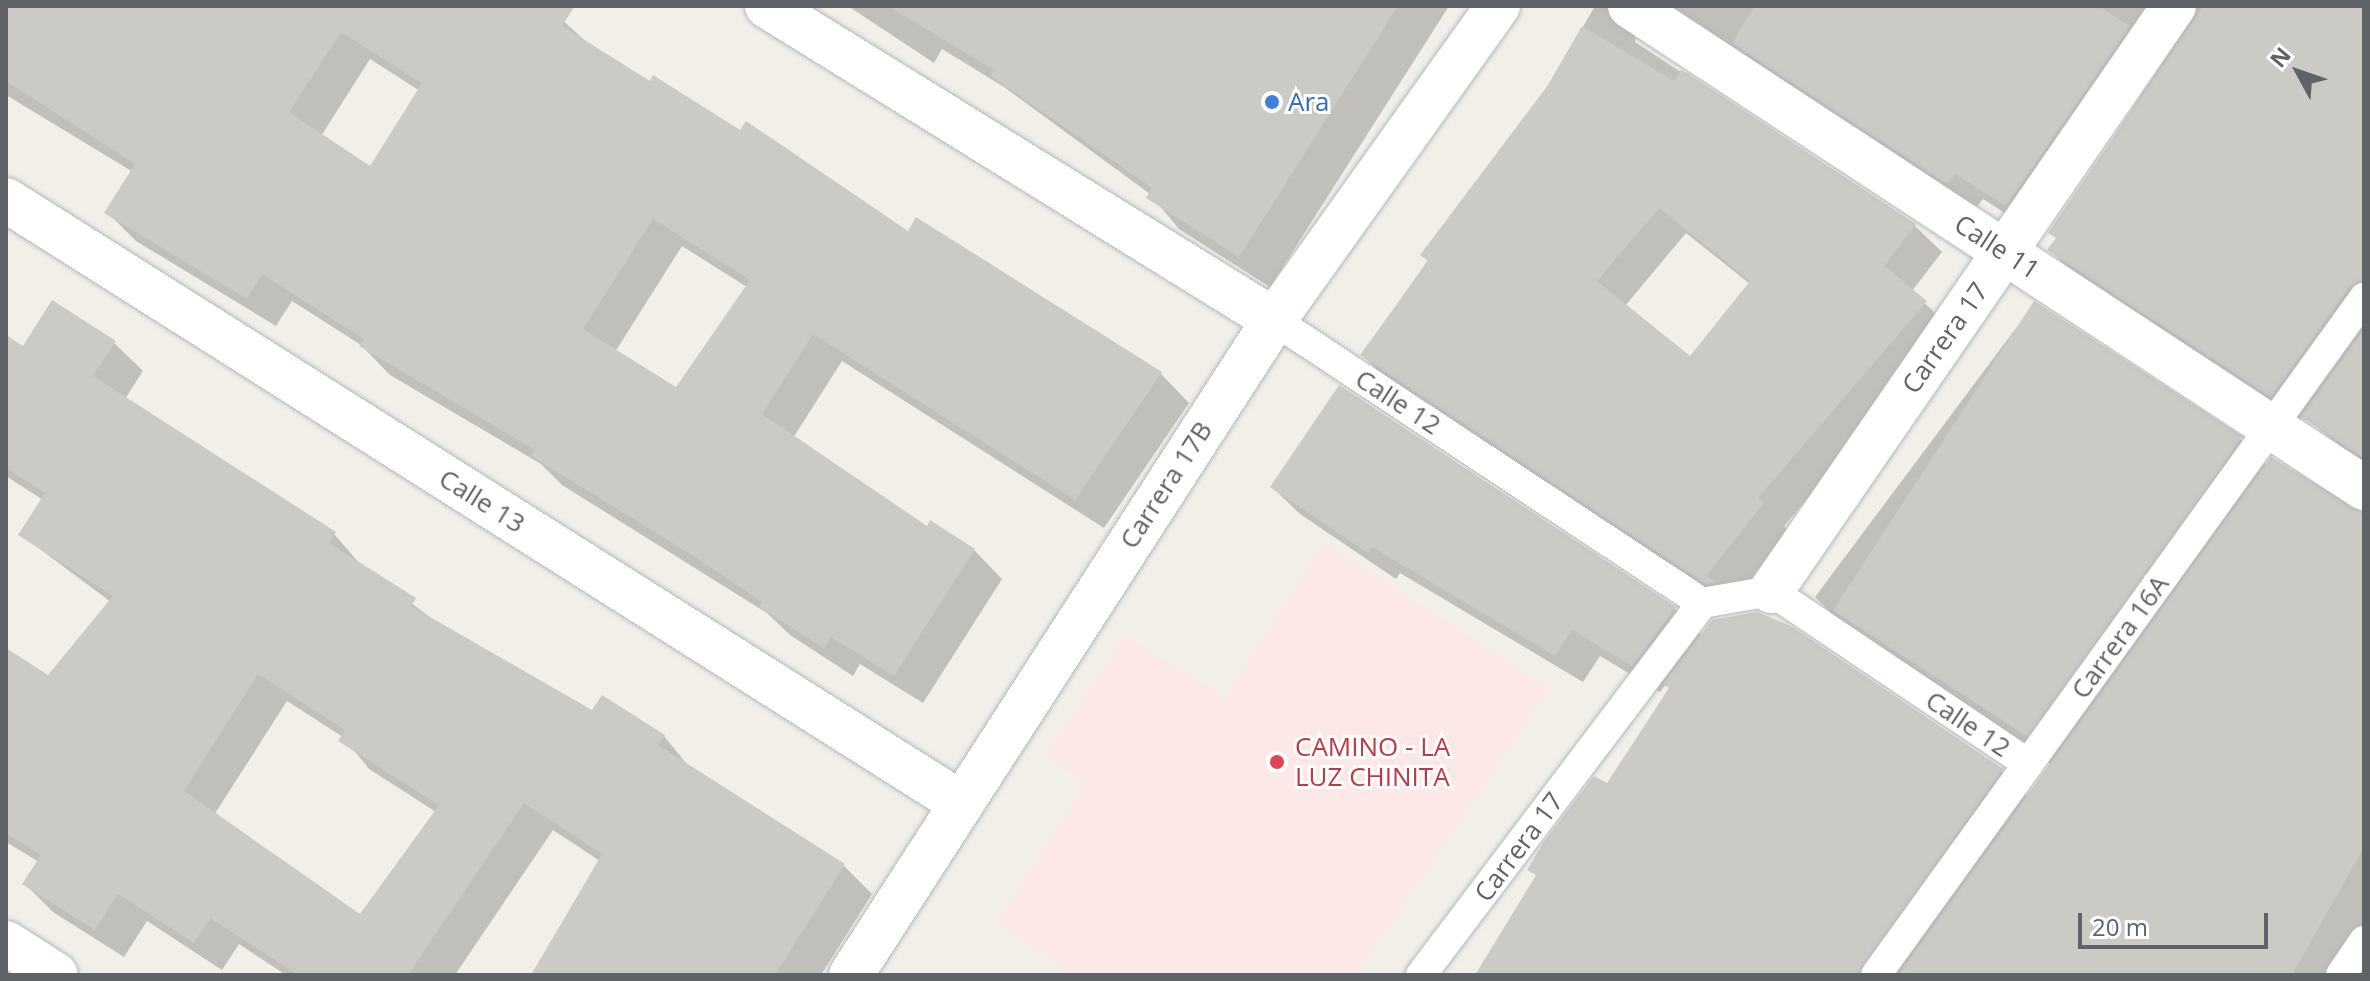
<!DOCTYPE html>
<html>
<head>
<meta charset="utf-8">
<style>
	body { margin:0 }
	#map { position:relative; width:2370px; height:981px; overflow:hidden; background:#f1efe8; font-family:"Open Sans",sans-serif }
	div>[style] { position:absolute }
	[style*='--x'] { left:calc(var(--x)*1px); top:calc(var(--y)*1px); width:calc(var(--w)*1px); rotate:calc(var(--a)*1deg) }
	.medical>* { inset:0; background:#fce8e6 }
	.shadow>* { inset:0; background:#0003 }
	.building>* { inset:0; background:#cccac5; transform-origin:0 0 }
	.roads { filter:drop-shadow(0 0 2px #b5b8bc) drop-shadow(0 0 2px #b5b8bc) }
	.lane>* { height:30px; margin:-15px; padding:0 15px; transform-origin:15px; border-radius:15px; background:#fff }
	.street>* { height:44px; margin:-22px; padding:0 22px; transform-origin:22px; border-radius:22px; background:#fff }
	.secondary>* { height:44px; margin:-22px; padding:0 22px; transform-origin:22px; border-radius:22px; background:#fff }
	.dots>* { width:22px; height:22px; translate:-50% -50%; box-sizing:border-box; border:4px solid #fff; border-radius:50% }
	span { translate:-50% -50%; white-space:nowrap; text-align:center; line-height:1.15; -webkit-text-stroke:6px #fff; paint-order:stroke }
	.shop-label { font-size:26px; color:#366cbe }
	.left { translate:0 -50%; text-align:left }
	.street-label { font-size:26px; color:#5f6368 }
	.health-label { font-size:26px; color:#be3a42 }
	.frame { position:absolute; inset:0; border:8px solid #5f6368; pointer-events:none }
	.north { position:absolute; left:2258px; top:32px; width:80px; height:80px; -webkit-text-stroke:6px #fff; paint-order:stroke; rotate:310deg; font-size:22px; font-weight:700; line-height:32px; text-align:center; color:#5f6368 }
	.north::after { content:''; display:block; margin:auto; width:28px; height:36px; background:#5f6368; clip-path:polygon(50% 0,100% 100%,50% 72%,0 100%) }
	.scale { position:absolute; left:2078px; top:913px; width:190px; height:36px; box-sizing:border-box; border:4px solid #5f6368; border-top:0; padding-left:10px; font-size:24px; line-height:28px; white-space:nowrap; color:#5f6368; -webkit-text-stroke:6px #fff; paint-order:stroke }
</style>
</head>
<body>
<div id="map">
	<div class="medical">
		<div style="clip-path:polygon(1324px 542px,1549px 688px,1356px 975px,1077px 975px,996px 923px,1086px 783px,1045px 756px,1125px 636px,1225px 697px)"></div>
	</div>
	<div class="shadow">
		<div style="clip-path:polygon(evenodd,6px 6px,547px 6px,594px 49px,908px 233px,917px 220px,1161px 374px,1189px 403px,1104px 528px,842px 361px,793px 438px,927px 528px,974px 550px,1002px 579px,923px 703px,860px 664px,853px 676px,790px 635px,767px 613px,562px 485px,541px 464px,390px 375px,361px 345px,292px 301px,276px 326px,136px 241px,107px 212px,133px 172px,6px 95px,6px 6px,370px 59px,420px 91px,371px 168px,321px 136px,370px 59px,6px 6px,682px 246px,747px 287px,676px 390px,615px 352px,682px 246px)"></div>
		<div style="clip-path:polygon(848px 6px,1449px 6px,1270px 287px,1179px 229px,1150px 194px,1004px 87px,942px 49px,934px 63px)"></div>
		<div style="clip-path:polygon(evenodd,1595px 6px,2364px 6px,2364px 465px,2303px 416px,2298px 422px,2076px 276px,2050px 250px,2058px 240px,2051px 233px,2197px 10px,2180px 18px,2033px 231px,1983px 199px,1974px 210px,1636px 18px,1635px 42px,1915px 226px,1942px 252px,1912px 291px,1952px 329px,1784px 526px,1789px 531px,1733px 602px,1734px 610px,1389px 381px,1362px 355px,1549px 86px,1595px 6px,1686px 233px,1750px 284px,1691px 358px,1625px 306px,1686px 233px)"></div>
		<div style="clip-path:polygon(2034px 304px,2240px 439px,2267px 466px,2364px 514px,2364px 975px,1477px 975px,1538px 877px,1530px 869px,1608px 786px,1671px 689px,1666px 684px,1660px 692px,1600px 656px,1583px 682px,1400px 573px,1396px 579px,1300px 514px,1272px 487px,1340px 388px,1675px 609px,1702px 636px,2001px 770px,2027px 796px,2050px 764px,1843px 625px,1815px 597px)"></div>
		<div style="clip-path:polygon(evenodd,6px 337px,23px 349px,114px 343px,143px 371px,125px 399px,334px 534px,361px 565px,439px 624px,592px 713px,664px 736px,690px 768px,844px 866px,872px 894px,821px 975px,531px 975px,600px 861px,553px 830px,455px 975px,286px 975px,239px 944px,222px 970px,147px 921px,124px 957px,53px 912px,25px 884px,39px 862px,6px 842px,6px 651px,49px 678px,111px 602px,21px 535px,43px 500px,6px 476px,6px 337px,287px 701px,343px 737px,369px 769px,436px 812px,360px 917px,214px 815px,287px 701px)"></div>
	</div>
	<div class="building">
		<div style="clip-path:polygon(evenodd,6px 6px,575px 6px,562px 26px,650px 81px,653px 75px,740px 130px,746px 121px,908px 231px,916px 217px,1162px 372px,1075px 500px,813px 334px,762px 414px,927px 526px,930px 520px,975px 549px,894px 676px,831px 637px,824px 648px,759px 607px,762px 602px,692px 555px,531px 456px,535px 450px,359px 346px,364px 339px,262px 274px,247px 299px,104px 213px,135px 164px,6px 81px,6px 6px,341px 32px,422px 83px,370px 166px,289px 112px,341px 32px,6px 6px,653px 219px,750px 280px,676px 387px,583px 329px,653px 219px)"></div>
		<div style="clip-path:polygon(888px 6px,1398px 6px,1239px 257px,1146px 198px,1152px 188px,991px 76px,994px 70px)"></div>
		<div style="clip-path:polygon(1755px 6px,2098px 6px,2130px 26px,2006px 206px,1955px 174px,1947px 184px,1732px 43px)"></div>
		<div style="clip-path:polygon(2203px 6px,2364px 6px,2364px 280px,2349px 287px,2271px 397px,2047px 250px,2056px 238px,2048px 233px)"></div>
		<div style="clip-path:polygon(evenodd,1582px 26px,1674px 81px,1681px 70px,1687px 73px,1916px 224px,1884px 266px,1927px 301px,1758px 498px,1764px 503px,1706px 576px,1716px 582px,1706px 584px,1360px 355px,1428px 261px,1420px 255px,1548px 85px,1582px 26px,1659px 208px,1750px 281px,1690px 356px,1597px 281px,1659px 208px)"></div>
		<div style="clip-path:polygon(evenodd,52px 300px,116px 341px,93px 376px,336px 532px,329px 543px,416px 598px,411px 606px,592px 710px,602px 695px,665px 735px,658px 745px,845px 864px,775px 975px,531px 975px,602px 854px,524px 803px,408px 975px,298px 975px,210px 918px,194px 943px,118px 894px,95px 930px,22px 884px,41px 855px,6px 833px,6px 648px,48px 675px,113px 596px,18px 535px,45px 493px,6px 468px,6px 335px,23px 346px,52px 300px,258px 674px,345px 730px,338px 741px,439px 805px,360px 914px,184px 791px,258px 674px)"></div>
		<div style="left:2034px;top:301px;width:248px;height:369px;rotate:33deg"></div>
		<div style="clip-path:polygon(2364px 329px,2364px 458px,2301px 417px)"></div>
		<div style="clip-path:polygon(1339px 385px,1676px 607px,1632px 666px,1572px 630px,1555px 656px,1372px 547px,1368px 553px,1270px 487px)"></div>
		<div style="clip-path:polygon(2271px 457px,2364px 513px,2364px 847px,2292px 975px,1898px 975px)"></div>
		<div style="clip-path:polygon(1757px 612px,1791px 626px,2003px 769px,1858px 975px,1475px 975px,1536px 875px,1527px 870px,1543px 843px,1594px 776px,1607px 783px,1669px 688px,1663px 684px,1712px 620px)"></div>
	</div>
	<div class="roads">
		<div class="lane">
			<div style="--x:1274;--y:320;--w:513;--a:33.47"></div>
			<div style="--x:1702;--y:603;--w:70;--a:-9.9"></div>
			<div style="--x:1771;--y:591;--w:310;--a:33.9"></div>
			<div style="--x:1421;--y:975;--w:466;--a:-52.9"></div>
			<div style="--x:1876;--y:975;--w:835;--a:-54.21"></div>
			<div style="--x:2341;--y:975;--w:41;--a:-55.9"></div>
		</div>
		<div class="street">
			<div style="--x:767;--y:6;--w:596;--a:31.77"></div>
			<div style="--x:1630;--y:6;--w:878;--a:33.29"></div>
			<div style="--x:6;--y:200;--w:1127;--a:32.28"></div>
			<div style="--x:1771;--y:591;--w:710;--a:-55.44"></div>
			<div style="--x:851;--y:975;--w:780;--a:-57.15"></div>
			<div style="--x:1274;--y:320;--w:386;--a:-54.5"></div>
		</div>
		<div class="secondary">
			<div style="--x:6;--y:943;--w:59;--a:32.6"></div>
		</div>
	</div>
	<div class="dots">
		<div style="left:1272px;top:102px;background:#3f7fe0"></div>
		<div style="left:1277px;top:762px;background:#e0444e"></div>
	</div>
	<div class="shop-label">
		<span class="left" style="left:1288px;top:102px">Ara</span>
	</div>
	<div class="street-label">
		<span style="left:1997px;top:247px;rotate:33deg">Calle 11</span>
		<span style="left:1945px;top:338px;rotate:-55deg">Carrera 17</span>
		<span style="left:1398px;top:402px;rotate:33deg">Calle 12</span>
		<span style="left:1166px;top:485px;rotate:-57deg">Carrera 17B</span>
		<span style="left:482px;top:501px;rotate:32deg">Calle 13</span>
		<span style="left:2120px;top:637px;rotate:-54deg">Carrera 16A</span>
		<span style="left:1968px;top:724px;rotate:34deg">Calle 12</span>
		<span style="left:1519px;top:847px;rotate:-53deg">Carrera 17</span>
	</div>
	<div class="health-label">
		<span class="left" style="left:1295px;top:762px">CAMINO - LA<br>LUZ CHINITA</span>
	</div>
	<div class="frame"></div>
	<div class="north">N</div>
	<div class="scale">20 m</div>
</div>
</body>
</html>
